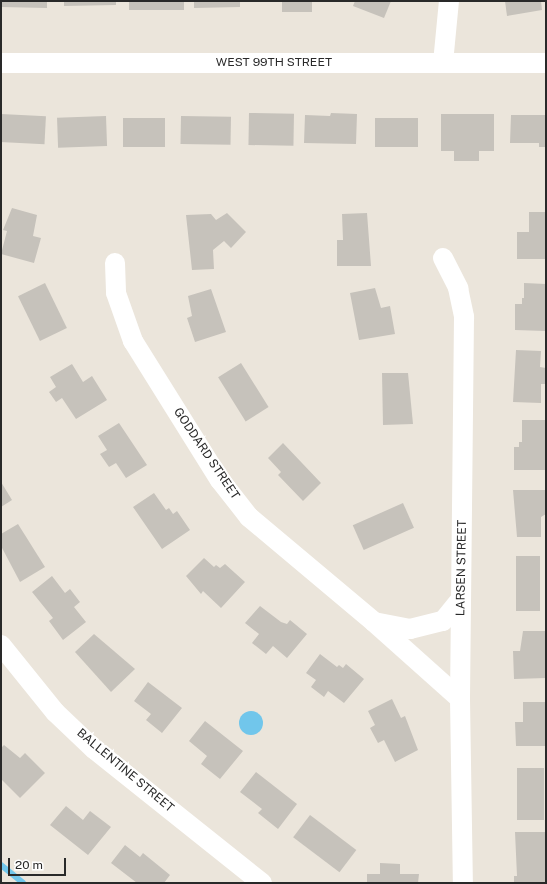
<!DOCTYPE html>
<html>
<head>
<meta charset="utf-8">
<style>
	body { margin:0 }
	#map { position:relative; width:547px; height:884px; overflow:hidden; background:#ebe5db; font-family:"Public Sans",sans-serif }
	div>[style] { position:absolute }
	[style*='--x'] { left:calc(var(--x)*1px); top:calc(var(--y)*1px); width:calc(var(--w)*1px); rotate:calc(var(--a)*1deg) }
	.water>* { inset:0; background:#71c6eb }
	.round { border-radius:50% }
	.stream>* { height:6px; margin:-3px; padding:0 3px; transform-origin:3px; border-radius:3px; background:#71c6eb }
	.building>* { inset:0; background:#c6c2bb; transform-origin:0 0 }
	.street>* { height:20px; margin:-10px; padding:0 10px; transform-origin:10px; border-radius:10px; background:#fff }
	span { translate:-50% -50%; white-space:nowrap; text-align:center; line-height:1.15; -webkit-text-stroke:4px #fff; paint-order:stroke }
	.street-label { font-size:12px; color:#292929 }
	.frame { position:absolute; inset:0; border:2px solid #292929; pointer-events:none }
	.scale { position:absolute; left:8px; top:858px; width:58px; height:18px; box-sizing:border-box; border:2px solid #292929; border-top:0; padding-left:5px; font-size:12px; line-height:14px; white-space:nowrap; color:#292929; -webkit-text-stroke:3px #fff; paint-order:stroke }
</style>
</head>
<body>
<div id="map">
	<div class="water">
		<div class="round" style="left:239px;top:711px;width:24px;height:24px"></div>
	</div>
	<div class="stream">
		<div style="--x:1;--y:865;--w:28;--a:39"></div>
	</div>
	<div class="building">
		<div style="clip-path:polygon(1px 1px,47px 1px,47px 8px,1px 7px)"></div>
		<div style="clip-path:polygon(64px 1px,116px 1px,116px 5px,64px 6px)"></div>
		<div style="left:129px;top:1px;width:55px;height:9px"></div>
		<div style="clip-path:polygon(194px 1px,240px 1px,240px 7px,194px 8px)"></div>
		<div style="left:282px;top:1px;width:30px;height:11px"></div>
		<div style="clip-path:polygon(355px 1px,391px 1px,384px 18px,353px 6px)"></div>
		<div style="clip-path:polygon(505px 1px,541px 1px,542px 10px,507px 16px)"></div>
		<div style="left:249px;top:113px;width:45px;height:32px;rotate:1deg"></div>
		<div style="clip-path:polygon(331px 113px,357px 114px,356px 144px,304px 143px,305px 115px,330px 116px)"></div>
		<div style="left:1px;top:114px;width:45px;height:28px;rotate:3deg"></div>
		<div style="clip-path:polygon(441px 114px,494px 114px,494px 151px,479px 151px,479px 161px,454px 161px,454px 151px,441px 151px)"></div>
		<div style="clip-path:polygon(511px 115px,546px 115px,546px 147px,539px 147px,539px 143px,510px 143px)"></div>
		<div style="left:106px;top:116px;width:30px;height:49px;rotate:88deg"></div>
		<div style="left:181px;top:116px;width:50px;height:28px;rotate:1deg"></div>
		<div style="left:123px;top:118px;width:42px;height:29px"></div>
		<div style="left:375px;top:118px;width:43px;height:29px"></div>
		<div style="clip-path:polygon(12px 208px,37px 215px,33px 236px,41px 238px,34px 263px,1px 254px,7px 231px,3px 230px)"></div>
		<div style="clip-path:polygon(529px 212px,546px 212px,546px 259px,517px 259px,517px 232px,529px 232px)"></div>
		<div style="clip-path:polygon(227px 213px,246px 232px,231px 248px,224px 241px,213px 250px,214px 269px,192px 270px,186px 215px,211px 214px,216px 220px)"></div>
		<div style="clip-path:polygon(367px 213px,371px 266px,337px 266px,337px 240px,343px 240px,342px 214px)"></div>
		<div style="left:45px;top:283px;width:50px;height:30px;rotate:64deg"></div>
		<div style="clip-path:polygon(524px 283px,546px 284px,546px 331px,515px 330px,515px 304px,522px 304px,522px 298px,524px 298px)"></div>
		<div style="clip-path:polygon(375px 288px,381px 308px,390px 306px,395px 334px,359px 340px,350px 293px)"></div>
		<div style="clip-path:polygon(211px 289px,226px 332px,195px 342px,187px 318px,192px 316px,188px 296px)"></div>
		<div style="clip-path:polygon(516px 350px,541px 351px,540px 367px,546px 368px,546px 384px,541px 384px,541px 403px,513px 402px)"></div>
		<div style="left:241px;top:363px;width:52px;height:27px;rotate:58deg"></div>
		<div style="clip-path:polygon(72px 364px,83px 382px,92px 376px,107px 400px,76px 419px,62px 398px,56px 402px,49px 392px,56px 387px,50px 377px)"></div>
		<div style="clip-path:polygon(382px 373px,408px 373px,413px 424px,383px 425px)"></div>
		<div style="clip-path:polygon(522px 420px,546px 420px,545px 470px,514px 470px,514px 447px,519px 447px,519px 442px,522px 442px)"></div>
		<div style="clip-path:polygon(119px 423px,147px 465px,126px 478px,116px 463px,109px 467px,100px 454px,107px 450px,98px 436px)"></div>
		<div style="clip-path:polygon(283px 443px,321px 483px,303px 501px,278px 475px,281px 472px,268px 458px)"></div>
		<div style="clip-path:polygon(1px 482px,12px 500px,1px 507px)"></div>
		<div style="clip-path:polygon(513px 490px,545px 490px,546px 514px,541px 517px,541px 537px,517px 537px)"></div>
		<div style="clip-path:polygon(154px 493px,166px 510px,169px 508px,173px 514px,177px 511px,190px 530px,162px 549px,133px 507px)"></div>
		<div style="left:403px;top:503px;width:27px;height:55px;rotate:66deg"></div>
		<div style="clip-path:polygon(18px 524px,45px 567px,20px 582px,1px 546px,1px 534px)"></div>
		<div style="left:516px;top:556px;width:24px;height:55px"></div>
		<div style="clip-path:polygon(204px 558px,214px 567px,216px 565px,220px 568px,225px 564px,245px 582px,221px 608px,203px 591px,201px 594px,186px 576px)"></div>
		<div style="clip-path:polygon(52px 576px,65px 593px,70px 589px,80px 602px,74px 607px,86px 622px,63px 640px,49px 621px,53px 618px,32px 592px)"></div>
		<div style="clip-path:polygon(260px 606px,281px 622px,287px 624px,290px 620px,307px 634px,287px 658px,273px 646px,266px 654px,252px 643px,259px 634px,245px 623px)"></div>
		<div style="clip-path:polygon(523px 631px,546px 631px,546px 678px,514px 679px,513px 651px,520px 651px)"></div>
		<div style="clip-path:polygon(94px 634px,135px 669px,111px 692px,75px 652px)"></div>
		<div style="clip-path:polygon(320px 654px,337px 667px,339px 665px,343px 668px,346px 664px,364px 679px,344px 703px,328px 691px,324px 697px,311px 687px,316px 680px,306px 673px)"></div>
		<div style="clip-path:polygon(148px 682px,182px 708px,162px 733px,146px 720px,151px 714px,134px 701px)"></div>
		<div style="clip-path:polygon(392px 699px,401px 718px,405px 716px,418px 750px,395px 762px,384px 740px,378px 743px,370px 728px,375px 725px,368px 711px)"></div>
		<div style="clip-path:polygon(523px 702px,546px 702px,546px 746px,516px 746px,515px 722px,523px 722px)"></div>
		<div style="clip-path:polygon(205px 721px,243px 751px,220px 779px,201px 764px,207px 756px,189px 741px)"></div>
		<div style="clip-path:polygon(4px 745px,20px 758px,25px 753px,45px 773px,20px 798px,1px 779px,1px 748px)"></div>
		<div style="left:517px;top:768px;width:27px;height:52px"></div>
		<div style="clip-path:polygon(256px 772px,297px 804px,278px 829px,258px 813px,262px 809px,240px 792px)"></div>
		<div style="clip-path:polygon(66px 806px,83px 820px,90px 811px,111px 827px,88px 855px,50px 825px)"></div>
		<div style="left:310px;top:815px;width:58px;height:28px;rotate:37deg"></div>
		<div style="clip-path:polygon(515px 832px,546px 832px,546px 883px,514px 883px,514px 876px,517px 876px)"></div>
		<div style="clip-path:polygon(125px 845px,140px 857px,143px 853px,170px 875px,164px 883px,137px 883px,111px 863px)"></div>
		<div style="clip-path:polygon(380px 863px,400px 864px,400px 874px,419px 874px,418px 883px,367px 883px,367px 874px,380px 874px)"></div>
	</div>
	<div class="street">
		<div style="--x:1;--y:63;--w:545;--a:0"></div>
		<div style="--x:443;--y:63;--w:62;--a:-84.5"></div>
		<div style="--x:443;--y:258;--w:34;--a:63"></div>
		<div style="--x:458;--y:288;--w:30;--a:78"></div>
		<div style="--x:464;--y:317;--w:382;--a:90.6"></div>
		<div style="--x:460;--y:699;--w:184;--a:89.1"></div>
		<div style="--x:115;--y:263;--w:30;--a:88"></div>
		<div style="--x:116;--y:293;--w:51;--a:70.5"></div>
		<div style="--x:133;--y:341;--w:164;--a:58"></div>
		<div style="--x:220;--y:480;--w:47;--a:51.9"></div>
		<div style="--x:249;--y:517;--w:163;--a:40"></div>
		<div style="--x:374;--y:622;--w:115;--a:41.8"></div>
		<div style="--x:374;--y:622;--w:37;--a:11"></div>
		<div style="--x:410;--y:629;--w:34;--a:-14"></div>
		<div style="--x:443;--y:621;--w:28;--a:-51"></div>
		<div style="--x:1;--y:645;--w:86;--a:51.1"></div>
		<div style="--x:55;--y:712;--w:54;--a:43.5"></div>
		<div style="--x:94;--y:749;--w:215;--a:38.6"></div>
	</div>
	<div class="street-label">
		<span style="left:274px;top:63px">WEST 99TH STREET</span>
		<span style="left:206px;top:454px;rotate:56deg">GODDARD STREET</span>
		<span style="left:462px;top:568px;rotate:-89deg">LARSEN STREET</span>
		<span style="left:125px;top:771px;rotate:40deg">BALLENTINE STREET</span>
	</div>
	<div class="frame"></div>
	<div class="scale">20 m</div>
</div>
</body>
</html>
